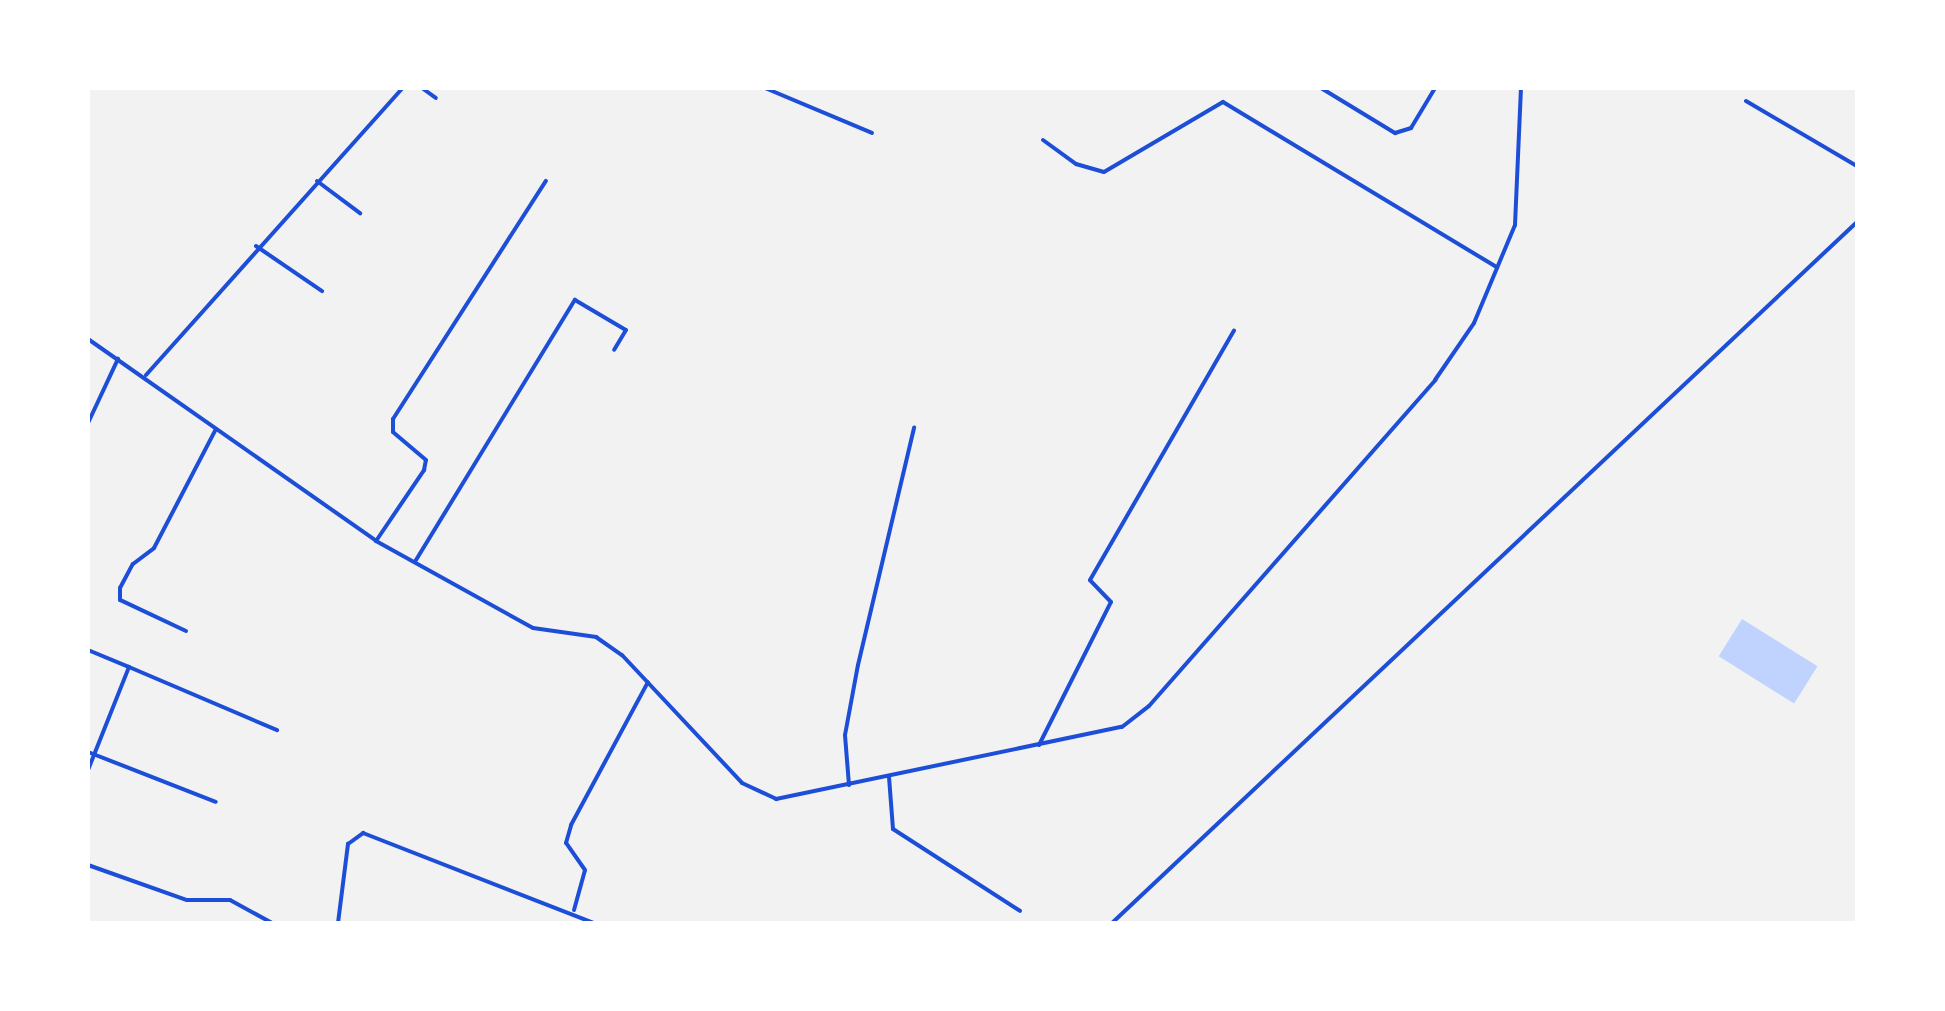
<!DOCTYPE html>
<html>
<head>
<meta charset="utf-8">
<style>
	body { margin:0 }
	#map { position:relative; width:1945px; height:1011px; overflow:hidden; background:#f2f2f2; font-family:"Source Sans 3",sans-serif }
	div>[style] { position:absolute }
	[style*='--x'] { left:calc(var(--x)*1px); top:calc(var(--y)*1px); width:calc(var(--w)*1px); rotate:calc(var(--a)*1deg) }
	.water>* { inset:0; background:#bfd3fe; transform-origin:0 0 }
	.minor>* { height:4px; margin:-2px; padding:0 2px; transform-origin:2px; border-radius:2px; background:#1d4ed8 }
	span { translate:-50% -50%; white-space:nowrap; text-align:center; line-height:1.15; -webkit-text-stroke:6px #fff; paint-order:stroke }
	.frame { position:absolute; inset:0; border:90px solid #fff; pointer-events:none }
</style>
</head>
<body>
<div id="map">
	<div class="water">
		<div style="left:1742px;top:619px;width:89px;height:44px;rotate:32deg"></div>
	</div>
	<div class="minor">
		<div style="--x:422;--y:88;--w:17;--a:36"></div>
		<div style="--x:765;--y:88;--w:116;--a:22.8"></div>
		<div style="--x:1321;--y:88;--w:87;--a:31.3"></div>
		<div style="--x:1395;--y:133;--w:17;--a:-17"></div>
		<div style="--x:1411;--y:128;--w:47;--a:-59"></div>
		<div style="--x:1746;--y:101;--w:129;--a:30.4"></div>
		<div style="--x:1043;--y:140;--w:41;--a:36"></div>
		<div style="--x:1076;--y:164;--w:29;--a:16"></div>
		<div style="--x:1104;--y:172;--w:138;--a:-30.5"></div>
		<div style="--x:1223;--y:102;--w:320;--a:31.1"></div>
		<div style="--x:317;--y:181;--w:54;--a:36.7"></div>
		<div style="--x:256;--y:246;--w:80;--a:34.3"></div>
		<div style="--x:88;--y:339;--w:352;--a:35"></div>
		<div style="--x:376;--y:541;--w:179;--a:29"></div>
		<div style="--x:533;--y:628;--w:64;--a:8.1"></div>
		<div style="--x:596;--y:637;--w:32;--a:35"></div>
		<div style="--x:622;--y:655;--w:175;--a:46.8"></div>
		<div style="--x:742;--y:783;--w:38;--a:25"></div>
		<div style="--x:776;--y:799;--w:353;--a:-11.8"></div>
		<div style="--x:1122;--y:727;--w:34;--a:-38"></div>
		<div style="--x:1149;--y:706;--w:434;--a:-48.7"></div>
		<div style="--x:1435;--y:380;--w:69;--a:-55.6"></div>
		<div style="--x:1474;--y:323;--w:106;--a:-67.3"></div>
		<div style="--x:1515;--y:225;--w:137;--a:-87.5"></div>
		<div style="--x:146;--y:375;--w:385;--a:-48.2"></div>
		<div style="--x:88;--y:423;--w:71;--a:-64.9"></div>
		<div style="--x:88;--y:505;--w:18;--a:90"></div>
		<div style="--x:376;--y:541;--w:86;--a:-55.9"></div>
		<div style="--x:424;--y:470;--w:10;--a:-79"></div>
		<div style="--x:426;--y:460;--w:43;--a:-139.7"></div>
		<div style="--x:393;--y:432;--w:13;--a:-90"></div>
		<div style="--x:393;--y:419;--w:283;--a:-57.3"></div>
		<div style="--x:416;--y:560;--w:305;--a:-58.6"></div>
		<div style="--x:575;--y:300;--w:59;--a:30.5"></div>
		<div style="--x:626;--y:330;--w:23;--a:121"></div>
		<div style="--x:186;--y:631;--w:73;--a:-154.8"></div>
		<div style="--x:120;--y:600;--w:12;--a:-90"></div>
		<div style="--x:120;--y:588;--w:27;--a:-62"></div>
		<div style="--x:133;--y:564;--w:26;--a:-37"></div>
		<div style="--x:154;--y:548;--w:134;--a:-62.5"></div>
		<div style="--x:88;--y:650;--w:44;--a:22.5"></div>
		<div style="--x:1039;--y:745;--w:160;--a:-63.3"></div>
		<div style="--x:1111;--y:602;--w:30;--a:-134"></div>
		<div style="--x:1090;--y:580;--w:288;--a:-60"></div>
		<div style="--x:88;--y:752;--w:137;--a:21.3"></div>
		<div style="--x:88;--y:770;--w:111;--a:-68.3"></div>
		<div style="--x:129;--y:667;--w:161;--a:23.1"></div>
		<div style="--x:889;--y:777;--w:52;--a:85.6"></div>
		<div style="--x:893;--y:829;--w:151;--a:32.8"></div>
		<div style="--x:849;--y:785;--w:50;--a:-94.6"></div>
		<div style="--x:845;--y:735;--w:71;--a:-79.5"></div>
		<div style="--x:858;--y:665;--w:244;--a:-76.7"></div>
		<div style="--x:88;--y:865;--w:105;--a:19.5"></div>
		<div style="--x:187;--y:900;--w:43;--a:0"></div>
		<div style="--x:230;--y:900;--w:48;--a:28.7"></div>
		<div style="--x:574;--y:910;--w:41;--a:-74.6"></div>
		<div style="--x:585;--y:870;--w:33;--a:-125"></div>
		<div style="--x:566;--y:843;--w:19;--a:-74"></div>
		<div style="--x:571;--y:825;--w:162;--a:-61.7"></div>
		<div style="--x:338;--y:923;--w:80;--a:-82.8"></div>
		<div style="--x:348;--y:844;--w:19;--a:-36"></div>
		<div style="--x:363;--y:833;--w:248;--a:21.3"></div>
		<div style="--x:1112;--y:923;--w:1023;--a:-43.26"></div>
	</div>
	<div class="frame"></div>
</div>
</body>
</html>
